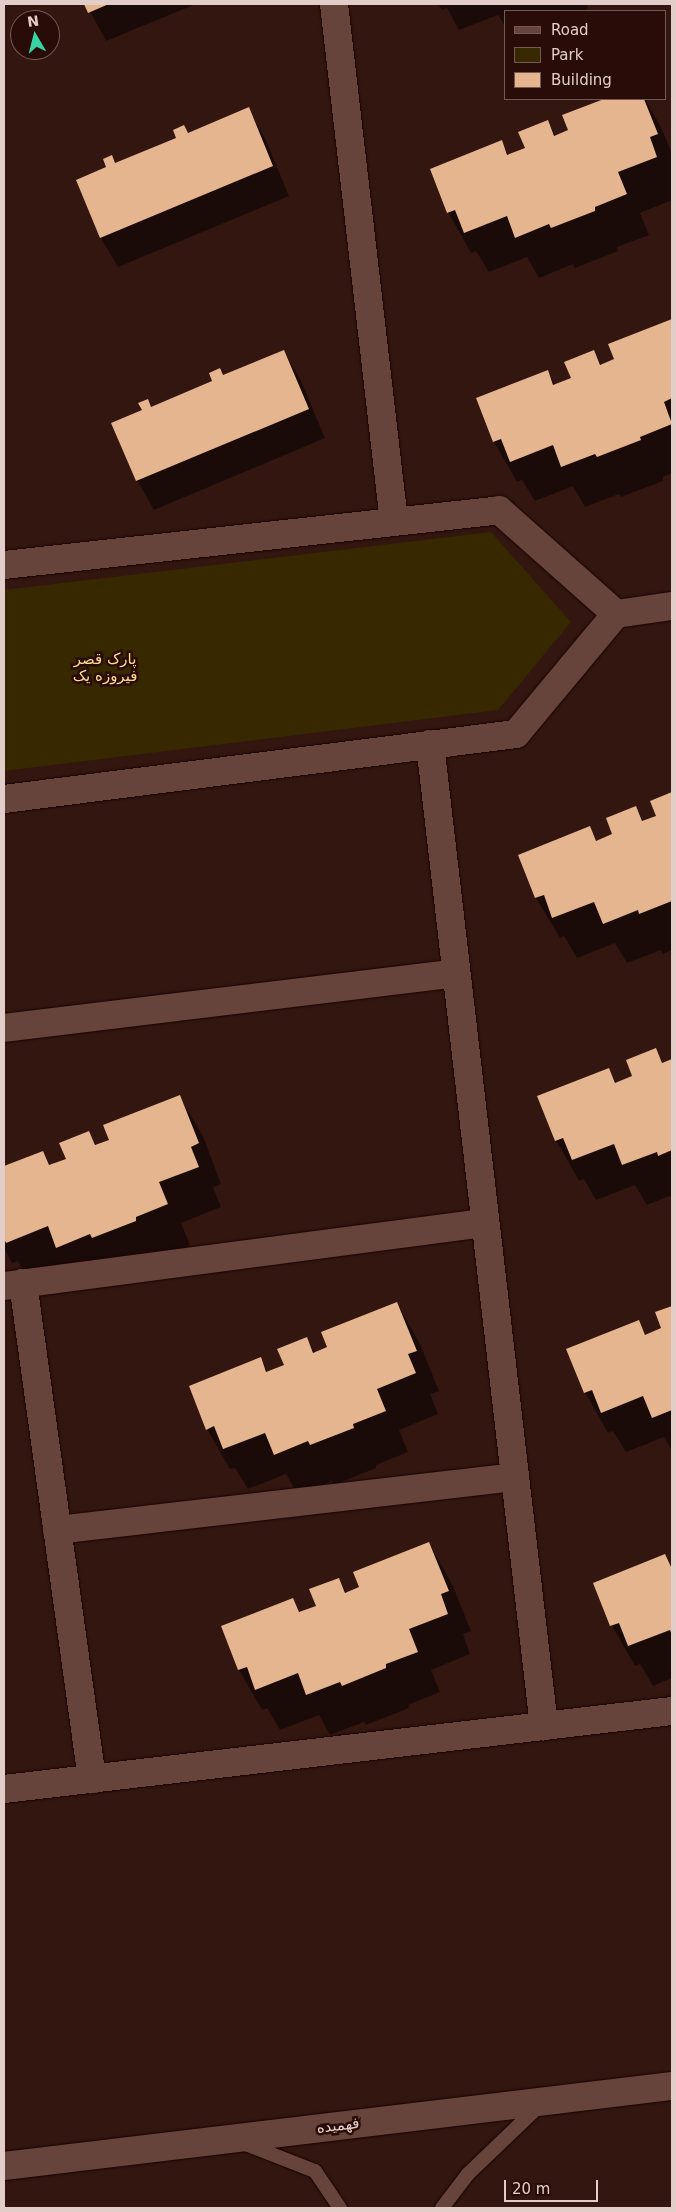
<!DOCTYPE html>
<html>
<head>
<meta charset="utf-8">
<style>
	body { margin:0 }
	#map { position:relative; width:676px; height:2212px; overflow:hidden; background:#331610; font-family:"DejaVu Sans","Noto Sans Arabic",sans-serif }
	div>[style] { position:absolute }
	[style*='--x'] { left:calc(var(--x)*1px); top:calc(var(--y)*1px); width:calc(var(--w)*1px); rotate:calc(var(--a)*1deg) }
	.green>* { inset:0; background:#372800 }
	.shadow>* { inset:0; background:#0007 }
	.building>* { inset:0; background:#e4b58f }
	.roads { filter:drop-shadow(0 0 1px #190200) drop-shadow(0 0 1px #190200) }
	.service>* { height:14px; margin:-7px; padding:0 7px; transform-origin:7px; border-radius:7px; background:#66443c }
	.minor>* { height:28px; margin:-14px; padding:0 14px; transform-origin:14px; border-radius:14px; background:#66443c }
	.secondary>* { height:28px; margin:-14px; padding:0 14px; transform-origin:14px; border-radius:14px; background:#66443c }
	span { translate:-50% -50%; white-space:nowrap; text-align:center; line-height:1.15; -webkit-text-stroke:5px #290c07; paint-order:stroke }
	.park-label { font-size:15px; color:#fedc8d }
	.street-label { font-size:15px; color:#e2cdc8 }
	.frame { position:absolute; inset:0; border:5px solid #e2cdc8; pointer-events:none }
	.legend { position:absolute; left:504px; top:10px; width:162px; height:90px; box-sizing:border-box; background:#290c07; border:1px solid #735954; margin:0; padding:6px 9px; list-style:none; font-size:15px; color:#e2cdc8 }
	.legend li { display:flex; align-items:center; gap:10px; height:25px }
	.legend b { width:25px; border:1px solid #735954 }
	.north { position:absolute; left:10px; top:10px; width:50px; height:50px; box-sizing:border-box; background:#290c07; border:1px solid #735954; border-radius:50%; rotate:352deg; font-size:14px; font-weight:700; line-height:20px; text-align:center; color:#e2cdc8 }
	.north::after { content:''; display:block; margin:auto; width:18px; height:22px; background:#38d4a6; clip-path:polygon(50% 0,100% 100%,50% 72%,0 100%) }
	.scale { position:absolute; left:504px; top:2180px; width:94px; height:22px; box-sizing:border-box; border:2px solid #e2cdc8; border-top:0; padding-left:6px; font-size:15px; line-height:18px; white-space:nowrap; color:#e2cdc8; -webkit-text-stroke:4px #290c07; paint-order:stroke }
</style>
</head>
<body>
<div id="map">
	<div class="green">
		<div style="clip-path:polygon(491px 532px,571px 622px,498px 710px,4px 771px,4px 590px)"></div>
	</div>
	<div class="shadow">
		<div style="clip-path:polygon(86px 4px,196px 4px,106px 41px)"></div>
		<div style="clip-path:polygon(438px 4px,591px 4px,587px 5px,588px 9px,582px 11px,505px 11px,505px 26px,498px 15px,459px 30px,447px 8px,442px 10px)"></div>
		<div style="clip-path:polygon(607px 99px,645px 99px,661px 127px,672px 154px,672px 200px,640px 213px,649px 235px,617px 247px,618px 251px,575px 268px,573px 264px,539px 278px,527px 257px,489px 272px,476px 251px,471px 253px,448px 212px,501px 142px,509px 156px,526px 149px,548px 122px,556px 136px,570px 131px,564px 116px)"></div>
		<div style="clip-path:polygon(248px 109px,265px 138px,289px 196px,118px 267px,101px 238px,116px 164px)"></div>
		<div style="clip-path:polygon(672px 320px,672px 473px,663px 477px,663px 481px,621px 497px,619px 494px,585px 507px,573px 486px,535px 501px,522px 480px,517px 482px,494px 442px,547px 372px,555px 385px,572px 379px,594px 352px,602px 366px,616px 360px,610px 345px)"></div>
		<div style="clip-path:polygon(284px 352px,301px 381px,325px 438px,154px 510px,137px 480px,143px 411px,147px 400px,151px 408px)"></div>
		<div style="clip-path:polygon(672px 793px,672px 950px,663px 954px,661px 950px,627px 963px,615px 943px,577px 958px,564px 936px,560px 938px,536px 898px,519px 855px,589px 828px,597px 842px,614px 835px,636px 807px,644px 822px,658px 816px,652px 801px)"></div>
		<div style="clip-path:polygon(655px 1050px,663px 1064px,672px 1061px,672px 1195px,647px 1205px,635px 1185px,596px 1200px,584px 1179px,579px 1181px,556px 1140px,609px 1070px,617px 1084px,634px 1077px)"></div>
		<div style="clip-path:polygon(179px 1096px,203px 1136px,221px 1184px,213px 1187px,221px 1207px,181px 1223px,190px 1245px,158px 1258px,30px 1282px,18px 1261px,12px 1263px,4px 1248px,4px 1168px,43px 1152px,50px 1166px,67px 1159px,89px 1132px,97px 1146px,111px 1140px)"></div>
		<div style="clip-path:polygon(397px 1303px,420px 1344px,439px 1391px,430px 1394px,438px 1414px,399px 1430px,408px 1452px,376px 1465px,376px 1468px,334px 1485px,332px 1481px,298px 1495px,286px 1474px,248px 1489px,235px 1468px,230px 1469px,207px 1429px,260px 1359px,268px 1373px,285px 1366px,307px 1339px,315px 1353px,329px 1348px)"></div>
		<div style="clip-path:polygon(evenodd,672px 1307px,672px 1451px,664px 1437px,626px 1452px,613px 1431px,608px 1433px,585px 1392px,638px 1322px,646px 1336px,663px 1329px,656px 1313px,672px 1307px,598px 1388px,589px 1392px,589px 1390px,598px 1388px)"></div>
		<div style="clip-path:polygon(429px 1543px,452px 1584px,471px 1631px,463px 1634px,470px 1654px,431px 1670px,440px 1692px,408px 1705px,409px 1708px,366px 1725px,364px 1722px,330px 1735px,319px 1715px,280px 1730px,267px 1708px,262px 1710px,239px 1670px,222px 1627px,293px 1599px,300px 1613px,317px 1606px,339px 1579px,347px 1593px,361px 1588px)"></div>
		<div style="clip-path:polygon(665px 1555px,672px 1568px,672px 1678px,653px 1686px,640px 1664px,635px 1666px,612px 1626px,595px 1583px)"></div>
	</div>
	<div class="building">
		<div style="clip-path:polygon(84px 4px,109px 4px,88px 13px)"></div>
		<div style="clip-path:polygon(604px 99px,644px 99px,658px 134px,650px 137px,657px 157px,618px 172px,627px 194px,595px 207px,595px 211px,551px 228px,549px 224px,515px 238px,507px 216px,464px 233px,455px 210px,447px 213px,430px 169px,502px 140px,507px 155px,525px 148px,518px 132px,548px 120px,554px 136px,568px 130px,562px 115px)"></div>
		<div style="clip-path:polygon(249px 107px,273px 166px,100px 238px,76px 180px,106px 167px,103px 159px,112px 155px,115px 163px,176px 138px,173px 130px,184px 125px,188px 133px)"></div>
		<div style="clip-path:polygon(672px 319px,672px 398px,664px 402px,672px 424px,640px 437px,641px 440px,597px 457px,595px 454px,561px 467px,553px 445px,510px 462px,501px 439px,493px 442px,476px 398px,548px 370px,553px 385px,571px 378px,564px 362px,594px 350px,600px 365px,614px 359px,608px 344px)"></div>
		<div style="clip-path:polygon(284px 350px,309px 409px,136px 481px,111px 423px,142px 410px,138px 403px,148px 399px,151px 407px,212px 381px,209px 373px,220px 368px,223px 375px)"></div>
		<div style="clip-path:polygon(672px 792px,672px 901px,639px 914px,638px 910px,603px 924px,594px 902px,552px 918px,544px 895px,535px 898px,518px 855px,590px 826px,596px 841px,612px 834px,606px 818px,636px 806px,642px 821px,656px 816px,650px 801px)"></div>
		<div style="clip-path:polygon(656px 1048px,662px 1063px,672px 1059px,672px 1150px,658px 1156px,657px 1152px,622px 1165px,614px 1144px,572px 1160px,563px 1138px,555px 1141px,537px 1096px,609px 1068px,615px 1083px,632px 1076px,626px 1060px)"></div>
		<div style="clip-path:polygon(180px 1095px,199px 1143px,191px 1147px,199px 1167px,159px 1182px,168px 1204px,136px 1217px,136px 1221px,92px 1238px,90px 1234px,56px 1248px,48px 1226px,6px 1243px,4px 1238px,4px 1166px,43px 1151px,49px 1165px,66px 1159px,59px 1143px,89px 1131px,95px 1145px,109px 1140px,103px 1125px)"></div>
		<div style="clip-path:polygon(397px 1302px,417px 1351px,408px 1354px,416px 1373px,377px 1389px,386px 1411px,353px 1424px,354px 1428px,310px 1445px,308px 1441px,274px 1455px,265px 1433px,223px 1449px,214px 1426px,206px 1430px,189px 1386px,261px 1357px,266px 1372px,284px 1365px,277px 1349px,307px 1337px,313px 1353px,327px 1347px,321px 1332px)"></div>
		<div style="clip-path:polygon(672px 1306px,672px 1410px,652px 1418px,643px 1396px,601px 1413px,592px 1390px,584px 1393px,566px 1349px,639px 1320px,645px 1335px,661px 1328px,655px 1312px)"></div>
		<div style="clip-path:polygon(429px 1542px,449px 1591px,441px 1594px,448px 1614px,409px 1629px,418px 1652px,386px 1664px,386px 1668px,342px 1686px,340px 1682px,306px 1695px,298px 1673px,255px 1690px,247px 1667px,238px 1670px,221px 1626px,293px 1598px,299px 1612px,316px 1606px,309px 1589px,339px 1578px,345px 1593px,359px 1587px,353px 1572px)"></div>
		<div style="clip-path:polygon(665px 1554px,672px 1569px,672px 1635px,670px 1630px,628px 1646px,619px 1623px,610px 1626px,593px 1583px)"></div>
	</div>
	<div class="roads">
		<div class="service">
			<div style="--x:243;--y:2143;--w:77;--a:21.3"></div>
			<div style="--x:315;--y:2171;--w:45;--a:56"></div>
			<div style="--x:442;--y:2208;--w:43;--a:-52.6"></div>
			<div style="--x:468;--y:2174;--w:101;--a:-43.8"></div>
		</div>
		<div class="minor">
			<div style="--x:334;--y:4;--w:521;--a:83.39"></div>
			<div style="--x:4;--y:565;--w:498;--a:-6.3"></div>
			<div style="--x:499;--y:510;--w:157;--a:41.6"></div>
			<div style="--x:430;--y:744;--w:989;--a:83.38"></div>
			<div style="--x:4;--y:799;--w:516;--a:-7.24"></div>
			<div style="--x:516;--y:734;--w:156;--a:-50.2"></div>
			<div style="--x:616;--y:614;--w:57;--a:-8.1"></div>
			<div style="--x:4;--y:1028;--w:455;--a:-6.9"></div>
			<div style="--x:23;--y:1283;--w:501;--a:82.08"></div>
			<div style="--x:5;--y:1286;--w:484;--a:-7.5"></div>
			<div style="--x:57;--y:1530;--w:461;--a:-6.6"></div>
			<div style="--x:4;--y:1789;--w:673;--a:-6.66"></div>
		</div>
		<div class="secondary">
			<div style="--x:4;--y:2166;--w:673;--a:-6.83"></div>
		</div>
	</div>
	<div class="park-label">
		<span style="left:105px;top:668px">پارک قصر<br>فیروزه یک</span>
	</div>
	<div class="street-label">
		<span style="left:338px;top:2126px;rotate:-7deg">فهمیده</span>
	</div>
	<div class="frame"></div>
	<ul class="legend">
	<li><b style="height:6px;background:#66443c"></b>Road</li>
	<li><b style="height:14px;background:#372800"></b>Park</li>
	<li><b style="height:14px;background:#e4b58f"></b>Building</li>
	</ul>
	<div class="north">N</div>
	<div class="scale">20 m</div>
</div>
</body>
</html>
